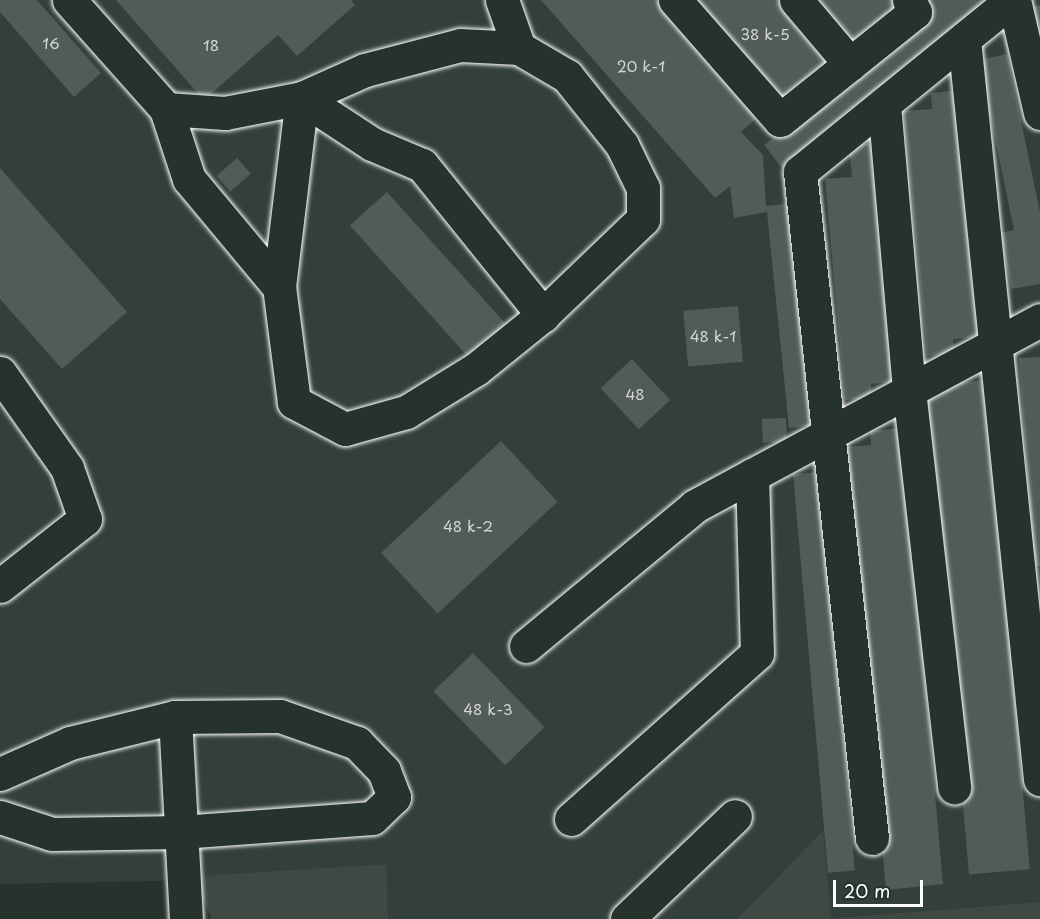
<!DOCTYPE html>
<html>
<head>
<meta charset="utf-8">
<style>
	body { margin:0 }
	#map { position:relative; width:1040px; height:919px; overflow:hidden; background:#26332d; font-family:"Playpen Sans",sans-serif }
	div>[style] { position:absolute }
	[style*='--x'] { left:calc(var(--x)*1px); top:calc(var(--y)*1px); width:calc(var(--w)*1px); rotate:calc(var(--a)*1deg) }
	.built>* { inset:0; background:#333f3a }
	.green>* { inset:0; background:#3e4944 }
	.building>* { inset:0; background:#515c57; transform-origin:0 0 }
	.roads { filter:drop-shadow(0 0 2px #fff) drop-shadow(0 0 2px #fff) }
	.minor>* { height:33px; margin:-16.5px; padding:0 16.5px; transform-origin:16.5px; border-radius:16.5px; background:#26332d }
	span { translate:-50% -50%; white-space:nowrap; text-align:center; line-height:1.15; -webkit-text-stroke:4.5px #26332d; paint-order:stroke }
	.number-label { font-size:15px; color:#d4d6d5 }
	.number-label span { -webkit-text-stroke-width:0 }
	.scale { position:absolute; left:833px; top:880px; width:90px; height:27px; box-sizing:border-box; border:3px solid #fff; border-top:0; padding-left:8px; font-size:18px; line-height:21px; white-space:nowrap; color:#fff; -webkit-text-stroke:4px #26332d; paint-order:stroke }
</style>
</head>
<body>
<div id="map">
	<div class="built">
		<div style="clip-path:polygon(0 0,1040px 0,1040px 902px,816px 919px,388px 919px,387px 864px,157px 881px,0 884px)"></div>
	</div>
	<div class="green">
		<div style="clip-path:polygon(823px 831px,831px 918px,1040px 902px,1040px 919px,737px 919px)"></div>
		<div style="clip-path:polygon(387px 864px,388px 919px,211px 919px,201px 892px,201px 876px)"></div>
	</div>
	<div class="building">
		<div style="clip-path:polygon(0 0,37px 0,101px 73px,74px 97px,0 12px)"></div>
		<div style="clip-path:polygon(116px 0,351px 0,355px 5px,297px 56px,278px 35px,204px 100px)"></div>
		<div style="clip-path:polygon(541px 0,656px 0,759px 116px,741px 132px,763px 155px,766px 206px,795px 203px,817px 425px,789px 428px,767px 212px,734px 218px,730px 186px,715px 198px)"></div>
		<div style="clip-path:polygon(696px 0,778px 0,834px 67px,785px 108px)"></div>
		<div style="clip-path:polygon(819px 0,895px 0,904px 11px,857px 47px)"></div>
		<div style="clip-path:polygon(919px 0,995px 0,782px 168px,764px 145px,930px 14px)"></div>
		<div style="clip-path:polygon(1040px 5px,1040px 46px,1031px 7px)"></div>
		<div style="clip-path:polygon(1007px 54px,1040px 212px,1040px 284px,1011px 289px,1000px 233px,1014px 230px,979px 60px)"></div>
		<div style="clip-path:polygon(960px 90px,982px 337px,953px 339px,954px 353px,927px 356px,904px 111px,932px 109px,931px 93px)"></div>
		<div style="clip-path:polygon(876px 143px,897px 381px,871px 384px,872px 398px,845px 400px,825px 179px,852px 177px,849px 145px)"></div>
		<div style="left:237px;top:158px;width:21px;height:27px;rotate:49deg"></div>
		<div style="clip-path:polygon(0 168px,127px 312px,62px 369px,0 299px)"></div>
		<div style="left:387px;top:192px;width:184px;height:50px;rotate:48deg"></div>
		<div style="left:738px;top:306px;width:56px;height:55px;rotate:85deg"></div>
		<div style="clip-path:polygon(1040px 357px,1040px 566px,1034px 566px,1019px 358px)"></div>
		<div style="left:632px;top:359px;width:56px;height:43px;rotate:47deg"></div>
		<div style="left:987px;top:380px;width:491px;height:61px;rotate:85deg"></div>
		<div style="left:786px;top:418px;width:24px;height:24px;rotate:88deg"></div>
		<div style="clip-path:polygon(902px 428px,943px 884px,886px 890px,846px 447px,871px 445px,870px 431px)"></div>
		<div style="left:501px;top:441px;width:83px;height:164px;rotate:47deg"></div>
		<div style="left:820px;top:472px;width:400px;height:27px;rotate:85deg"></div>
		<div style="left:473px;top:653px;width:103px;height:55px;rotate:46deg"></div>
	</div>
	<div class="roads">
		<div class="minor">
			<div style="--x:69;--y:0;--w:146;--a:48.3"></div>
			<div style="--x:166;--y:109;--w:59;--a:3.9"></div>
			<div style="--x:225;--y:113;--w:78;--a:-11"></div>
			<div style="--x:302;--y:98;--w:84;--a:33.3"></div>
			<div style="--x:372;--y:144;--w:54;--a:22.8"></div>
			<div style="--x:422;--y:165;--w:193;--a:51.1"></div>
			<div style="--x:502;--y:0;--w:51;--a:70.5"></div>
			<div style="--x:675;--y:0;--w:159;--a:48.8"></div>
			<div style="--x:780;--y:120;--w:173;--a:-38.7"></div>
			<div style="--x:915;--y:12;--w:13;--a:-117"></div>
			<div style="--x:796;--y:0;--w:84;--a:49.8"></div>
			<div style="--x:1014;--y:0;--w:116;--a:77"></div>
			<div style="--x:964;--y:39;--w:744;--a:84.14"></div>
			<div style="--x:460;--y:45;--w:59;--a:2.9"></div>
			<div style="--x:519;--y:48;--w:56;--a:30.3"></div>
			<div style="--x:567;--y:76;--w:88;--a:51.4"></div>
			<div style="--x:622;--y:145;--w:48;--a:64"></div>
			<div style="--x:643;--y:188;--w:31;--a:90"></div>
			<div style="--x:643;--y:219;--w:139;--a:136.2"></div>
			<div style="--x:543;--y:315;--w:86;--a:141.1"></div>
			<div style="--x:476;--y:369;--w:82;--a:148.4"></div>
			<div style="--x:406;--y:412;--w:63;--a:164.4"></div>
			<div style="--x:345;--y:429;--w:58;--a:-152.1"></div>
			<div style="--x:294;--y:402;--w:116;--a:-97.4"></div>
			<div style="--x:279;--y:287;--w:190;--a:-83.1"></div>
			<div style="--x:302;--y:98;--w:69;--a:-24"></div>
			<div style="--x:365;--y:70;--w:98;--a:-14.7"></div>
			<div style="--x:884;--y:104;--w:287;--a:85"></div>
			<div style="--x:909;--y:390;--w:400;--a:83.5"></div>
			<div style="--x:166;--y:109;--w:74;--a:71.8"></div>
			<div style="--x:189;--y:179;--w:141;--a:50.2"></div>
			<div style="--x:0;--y:373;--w:116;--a:54.8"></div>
			<div style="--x:67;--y:468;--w:54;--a:70.6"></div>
			<div style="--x:85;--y:519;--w:108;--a:141.8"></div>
			<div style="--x:526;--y:646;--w:219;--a:-39.6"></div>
			<div style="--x:695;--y:506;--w:392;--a:-28.3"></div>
			<div style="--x:175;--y:717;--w:202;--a:86.9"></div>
			<div style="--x:0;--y:774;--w:77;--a:-23.9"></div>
			<div style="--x:70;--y:743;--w:108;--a:-13.9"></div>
			<div style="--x:175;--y:717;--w:105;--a:-0.5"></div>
			<div style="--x:280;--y:716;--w:82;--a:19.3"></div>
			<div style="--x:357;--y:743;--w:39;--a:46"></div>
			<div style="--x:384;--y:771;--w:28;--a:69"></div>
			<div style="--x:394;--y:797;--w:30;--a:136"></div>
			<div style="--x:372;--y:818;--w:192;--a:175.8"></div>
			<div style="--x:181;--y:832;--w:129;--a:179.1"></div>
			<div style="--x:52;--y:834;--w:55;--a:-161.9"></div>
			<div style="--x:571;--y:819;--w:249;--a:-41.7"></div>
			<div style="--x:757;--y:653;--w:178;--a:-91.6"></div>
			<div style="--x:872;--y:838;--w:670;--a:-96.17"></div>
			<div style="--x:800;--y:172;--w:273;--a:-39.1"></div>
			<div style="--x:627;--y:919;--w:149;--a:-43.6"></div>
		</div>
	</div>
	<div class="number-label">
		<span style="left:765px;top:34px">38 k-5</span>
		<span style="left:51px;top:43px">16</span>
		<span style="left:211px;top:45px">18</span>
		<span style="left:641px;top:66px">20 k-1</span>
		<span style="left:713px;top:336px">48 k-1</span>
		<span style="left:635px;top:394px">48</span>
		<span style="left:468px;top:526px">48 k-2</span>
		<span style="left:488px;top:709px">48 k-3</span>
	</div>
	<div class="scale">20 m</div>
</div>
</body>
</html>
